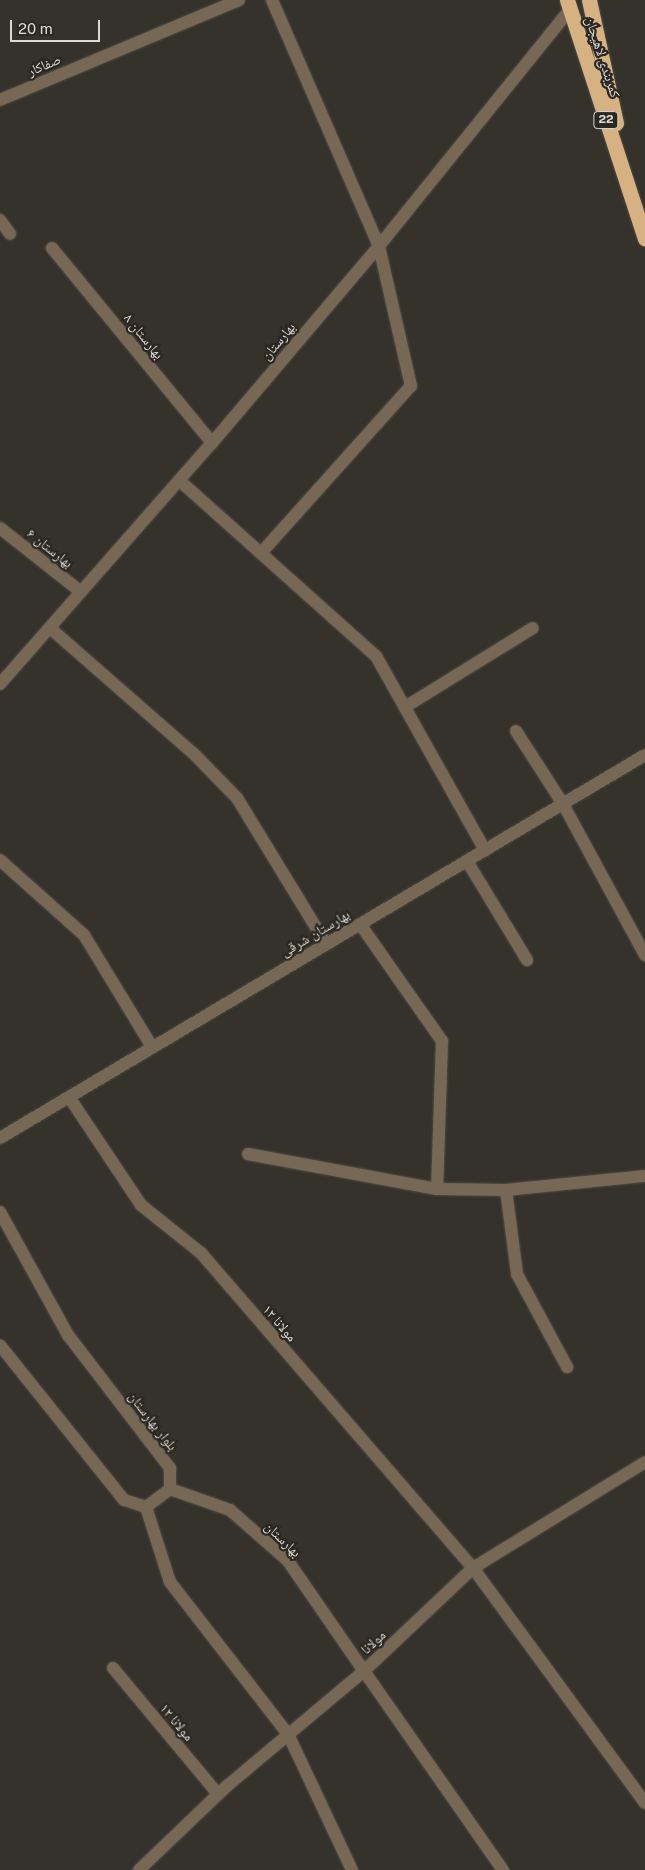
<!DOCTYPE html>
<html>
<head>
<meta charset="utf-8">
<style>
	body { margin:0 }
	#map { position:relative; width:645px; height:1870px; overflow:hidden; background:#35312b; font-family:"Public Sans","Noto Naskh Arabic",sans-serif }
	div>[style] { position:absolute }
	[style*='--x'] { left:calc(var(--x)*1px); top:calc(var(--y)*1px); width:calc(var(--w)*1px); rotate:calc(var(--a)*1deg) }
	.roads { filter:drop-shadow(0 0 1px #504c47) drop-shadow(0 0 1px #504c47) }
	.lane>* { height:12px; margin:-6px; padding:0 6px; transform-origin:6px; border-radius:6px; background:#776855 }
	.street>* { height:12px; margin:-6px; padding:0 6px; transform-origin:6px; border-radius:6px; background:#776855 }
	.highway>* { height:15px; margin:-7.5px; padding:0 7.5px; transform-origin:7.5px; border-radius:7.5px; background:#d6b282 }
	span { translate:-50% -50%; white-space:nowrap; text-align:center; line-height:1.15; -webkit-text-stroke:4.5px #2b2721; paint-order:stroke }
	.shield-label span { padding:1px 4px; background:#2b2721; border:1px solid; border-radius:4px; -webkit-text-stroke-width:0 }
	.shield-label { font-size:12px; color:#dedbd7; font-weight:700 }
	.street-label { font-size:14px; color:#dedbd7 }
	.scale { position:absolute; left:10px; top:20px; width:90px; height:22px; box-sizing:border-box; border:2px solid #dedbd7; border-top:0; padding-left:6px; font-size:15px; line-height:18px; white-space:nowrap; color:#dedbd7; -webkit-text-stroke:4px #2b2721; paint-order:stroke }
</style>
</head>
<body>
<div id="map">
	<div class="roads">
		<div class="lane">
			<div style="--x:0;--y:220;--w:17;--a:54"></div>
			<div style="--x:52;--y:248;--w:252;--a:50.6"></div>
			<div style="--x:180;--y:481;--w:263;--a:41.8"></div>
			<div style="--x:376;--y:656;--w:223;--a:60.7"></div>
			<div style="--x:0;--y:528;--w:103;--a:38.3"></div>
			<div style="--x:261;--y:553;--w:224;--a:-48.1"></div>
			<div style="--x:411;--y:386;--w:144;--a:-102.9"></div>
			<div style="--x:50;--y:628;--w:194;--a:41.2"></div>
			<div style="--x:196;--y:756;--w:59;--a:45.7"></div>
			<div style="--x:237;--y:798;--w:171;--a:58.6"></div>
			<div style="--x:405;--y:707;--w:150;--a:-31.7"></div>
			<div style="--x:516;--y:731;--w:87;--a:57.2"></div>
			<div style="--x:563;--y:804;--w:172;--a:61.5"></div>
			<div style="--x:0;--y:860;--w:113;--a:41.8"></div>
			<div style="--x:84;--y:935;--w:131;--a:58.7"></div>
			<div style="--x:467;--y:861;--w:116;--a:58.8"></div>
			<div style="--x:360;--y:924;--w:143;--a:55"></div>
			<div style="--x:442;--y:1041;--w:148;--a:91.9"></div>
			<div style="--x:248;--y:1154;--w:192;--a:10.5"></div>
			<div style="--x:437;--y:1189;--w:69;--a:0.8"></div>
			<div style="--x:506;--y:1190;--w:140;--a:-5.8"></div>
			<div style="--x:506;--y:1190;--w:85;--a:82.5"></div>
			<div style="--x:517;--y:1274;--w:106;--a:61.7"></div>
			<div style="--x:473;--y:1568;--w:291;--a:53.8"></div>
			<div style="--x:113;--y:1668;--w:164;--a:50.2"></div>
			<div style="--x:364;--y:1671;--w:243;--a:55.1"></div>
			<div style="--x:288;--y:1734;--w:150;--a:64.8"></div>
		</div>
		<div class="street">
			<div style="--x:272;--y:0;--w:268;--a:66.5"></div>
			<div style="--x:0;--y:100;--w:259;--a:-22.7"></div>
			<div style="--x:0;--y:684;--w:321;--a:-48.7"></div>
			<div style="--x:212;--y:443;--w:258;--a:-49.7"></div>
			<div style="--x:379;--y:246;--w:304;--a:-51.1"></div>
			<div style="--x:69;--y:1097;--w:130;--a:56.3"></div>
			<div style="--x:141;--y:1205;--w:77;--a:38.7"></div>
			<div style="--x:201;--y:1253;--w:416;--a:49.2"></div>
			<div style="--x:0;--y:1138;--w:750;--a:-30.7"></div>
			<div style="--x:0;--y:1212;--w:141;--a:61.1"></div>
			<div style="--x:68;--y:1335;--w:168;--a:52.5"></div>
			<div style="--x:170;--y:1468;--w:21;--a:90"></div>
			<div style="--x:170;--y:1489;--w:30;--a:143"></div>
			<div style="--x:146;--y:1507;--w:23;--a:-162"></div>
			<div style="--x:124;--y:1500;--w:198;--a:-128.7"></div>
			<div style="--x:170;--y:1489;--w:64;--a:19.3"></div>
			<div style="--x:230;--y:1510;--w:77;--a:41.3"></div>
			<div style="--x:288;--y:1561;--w:134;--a:55.4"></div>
			<div style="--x:146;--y:1507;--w:79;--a:72.3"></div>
			<div style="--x:170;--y:1582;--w:192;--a:52.2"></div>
			<div style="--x:139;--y:1870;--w:122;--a:-43.7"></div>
			<div style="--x:227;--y:1786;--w:179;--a:-40"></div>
			<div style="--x:364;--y:1671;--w:150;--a:-43.4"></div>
			<div style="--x:473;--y:1568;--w:202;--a:-31.6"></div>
		</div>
		<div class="highway">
			<div style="--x:567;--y:0;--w:251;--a:71.9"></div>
			<div style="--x:589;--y:0;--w:126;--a:77.6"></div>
		</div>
	</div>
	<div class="shield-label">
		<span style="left:606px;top:120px">22</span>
	</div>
	<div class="street-label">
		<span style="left:603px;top:57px;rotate:72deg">کمربندی لاهیجان</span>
		<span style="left:44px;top:65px;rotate:-23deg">صفاکار</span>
		<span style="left:144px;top:336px;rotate:51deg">بهارستان ۸</span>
		<span style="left:278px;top:341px;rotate:-50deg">بهارستان</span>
		<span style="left:50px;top:548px;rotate:38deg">بهارستان ۶</span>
		<span style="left:315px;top:933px;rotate:-31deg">بهارستان شرقی</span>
		<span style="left:280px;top:1323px;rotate:49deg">مولانا ۱۲</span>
		<span style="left:153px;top:1421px;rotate:52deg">بلوار بهارستان</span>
		<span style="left:283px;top:1539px;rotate:44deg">بهارستان</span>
		<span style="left:373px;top:1642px;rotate:-43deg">مولانا</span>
		<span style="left:177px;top:1722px;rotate:50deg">مولانا ۱۲</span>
	</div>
	<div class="scale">20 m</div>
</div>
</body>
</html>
